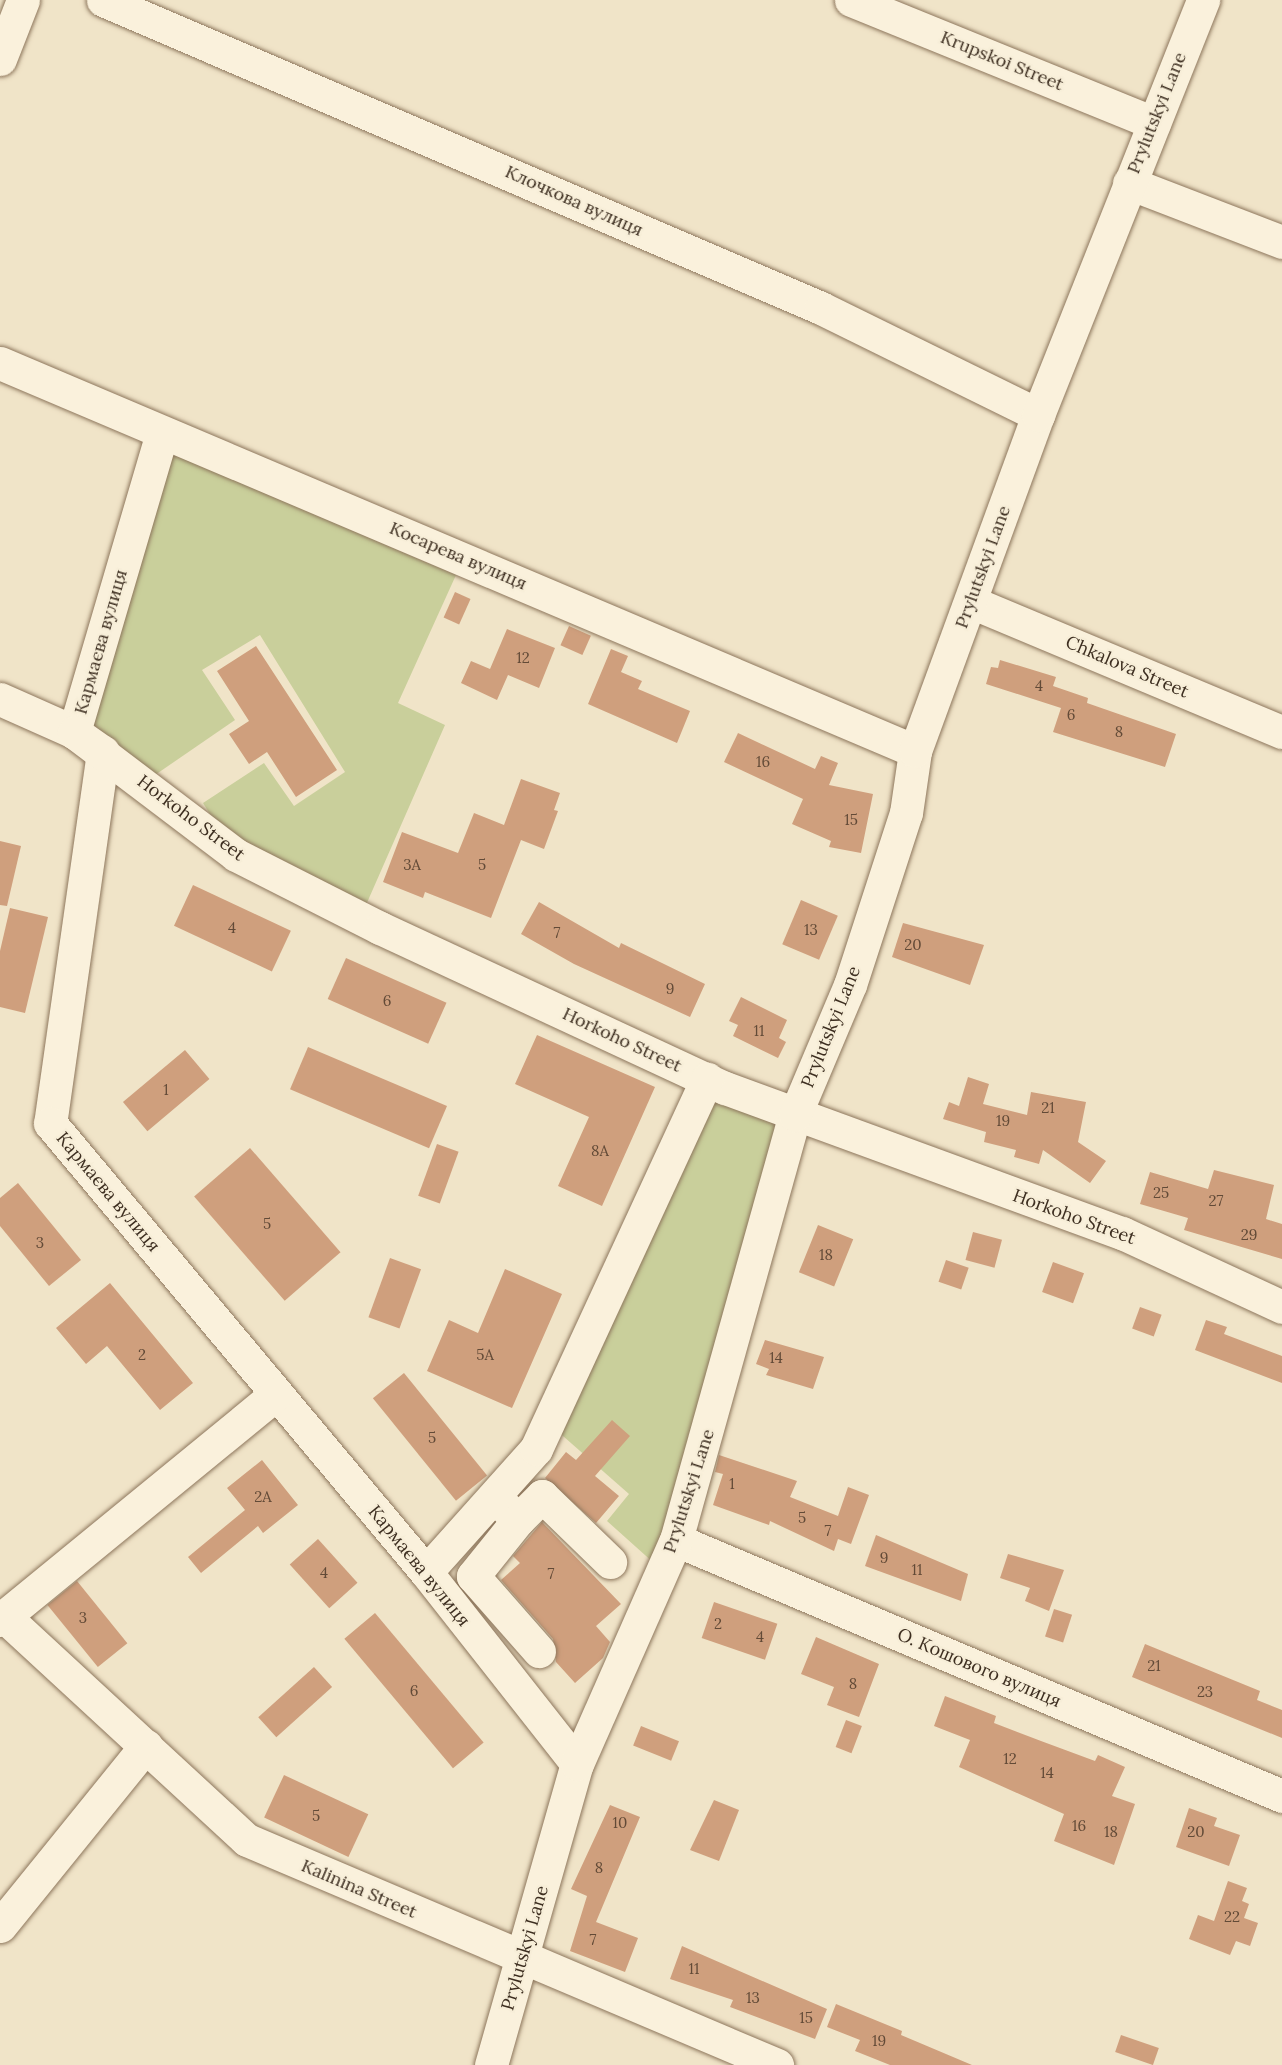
<!DOCTYPE html>
<html>
<head>
<meta charset="utf-8">
<style>
	body { margin:0 }
	#map { position:relative; width:1282px; height:2065px; overflow:hidden; background:#f0e4c8; font-family:Lora,serif }
	div>[style] { position:absolute }
	[style*='--x'] { left:calc(var(--x)*1px); top:calc(var(--y)*1px); width:calc(var(--w)*1px); rotate:calc(var(--a)*1deg) }
	.green>* { inset:0; background:#c9cf9b }
	.building>* { inset:0; background:#cf9f7d; transform-origin:0 0 }
	.roads { filter:drop-shadow(0 0 2px #8d765c) drop-shadow(0 0 2px #8d765c) }
	.minor>* { height:33px; margin:-16.5px; padding:0 16.5px; transform-origin:16.5px; border-radius:16.5px; background:#faf1dc }
	span { translate:-50% -50%; white-space:nowrap; text-align:center; line-height:1.15; -webkit-text-stroke:4.5px #f7eed8; paint-order:stroke }
	.number-label { font-size:15px; color:#624a37 }
	.number-label span { -webkit-text-stroke-width:0 }
	.street-label { font-size:18px; color:#3d2e20 }
</style>
</head>
<body>
<div id="map">
	<div class="green">
		<div style="clip-path:polygon(169px 452px,456px 575px,398px 703px,445px 725px,366px 905px,218px 827px,203px 803px,264px 763px,294px 806px,345px 772px,260px 635px,202px 670px,235px 720px,155px 775px,89px 721px)"></div>
		<div style="clip-path:polygon(709px 1096px,782px 1127px,655px 1564px,607px 1521px,629px 1494px,555px 1429px)"></div>
	</div>
	<div class="building">
		<div style="left:455px;top:592px;width:17px;height:28px;rotate:24deg"></div>
		<div style="left:569px;top:626px;width:24px;height:21px;rotate:24deg"></div>
		<div style="clip-path:polygon(507px 629px,555px 648px,539px 688px,508px 675px,497px 700px,461px 683px,471px 661px,490px 669px)"></div>
		<div style="clip-path:polygon(256px 646px,337px 770px,296px 797px,267px 752px,249px 764px,229px 734px,249px 721px,217px 671px)"></div>
		<div style="clip-path:polygon(611px 649px,628px 656px,621px 672px,642px 681px,638px 689px,690px 711px,677px 743px,588px 704px)"></div>
		<div style="clip-path:polygon(1000px 660px,1056px 677px,1053px 686px,1088px 698px,1087px 703px,1176px 734px,1165px 767px,1053px 732px,1061px 708px,986px 684px,991px 667px,998px 668px)"></div>
		<div style="clip-path:polygon(738px 733px,815px 769px,821px 756px,838px 763px,829px 785px,873px 794px,861px 853px,829px 847px,831px 841px,792px 824px,803px 799px,724px 762px)"></div>
		<div style="clip-path:polygon(521px 779px,560px 793px,554px 810px,558px 811px,544px 849px,521px 840px,491px 918px,425px 892px,423px 898px,383px 882px,402px 832px,458px 853px,474px 813px,504px 825px)"></div>
		<div style="clip-path:polygon(0 841px,21px 846px,7px 906px,0 905px)"></div>
		<div style="left:193px;top:885px;width:108px;height:45px;rotate:25deg"></div>
		<div style="left:801px;top:900px;width:40px;height:48px;rotate:23deg"></div>
		<div style="clip-path:polygon(539px 902px,619px 948px,621px 943px,705px 984px,690px 1017px,574px 964px,521px 934px)"></div>
		<div style="clip-path:polygon(10px 908px,48px 917px,25px 1013px,0 1007px,0 951px)"></div>
		<div style="clip-path:polygon(903px 923px,984px 945px,970px 985px,892px 957px)"></div>
		<div style="left:346px;top:958px;width:110px;height:45px;rotate:24deg"></div>
		<div style="clip-path:polygon(741px 997px,787px 1020px,779px 1038px,786px 1042px,778px 1058px,733px 1036px,738px 1025px,729px 1021px)"></div>
		<div style="clip-path:polygon(537px 1035px,655px 1087px,602px 1206px,558px 1186px,589px 1117px,515px 1084px)"></div>
		<div style="left:308px;top:1047px;width:151px;height:46px;rotate:23deg"></div>
		<div style="left:185px;top:1050px;width:38px;height:81px;rotate:50deg"></div>
		<div style="clip-path:polygon(968px 1077px,989px 1084px,983px 1104px,1027px 1115px,1031px 1092px,1086px 1102px,1078px 1142px,1106px 1161px,1090px 1183px,1043px 1150px,1039px 1164px,1014px 1157px,1016px 1150px,984px 1142px,986px 1132px,943px 1119px,949px 1102px,959px 1106px)"></div>
		<div style="left:437px;top:1144px;width:23px;height:55px;rotate:20deg"></div>
		<div style="left:250px;top:1148px;width:138px;height:74px;rotate:49deg"></div>
		<div style="clip-path:polygon(1214px 1170px,1274px 1185px,1266px 1219px,1282px 1224px,1282px 1259px,1184px 1230px,1188px 1218px,1140px 1204px,1150px 1172px,1208px 1189px)"></div>
		<div style="clip-path:polygon(18px 1183px,81px 1260px,49px 1286px,0 1226px,0 1198px)"></div>
		<div style="left:818px;top:1225px;width:38px;height:51px;rotate:22deg"></div>
		<div style="left:973px;top:1232px;width:30px;height:29px;rotate:15deg"></div>
		<div style="left:390px;top:1258px;width:33px;height:63px;rotate:20deg"></div>
		<div style="left:946px;top:1260px;width:24px;height:23px;rotate:19deg"></div>
		<div style="left:1053px;top:1262px;width:33px;height:32px;rotate:20deg"></div>
		<div style="clip-path:polygon(505px 1269px,562px 1294px,512px 1408px,427px 1371px,449px 1320px,478px 1333px)"></div>
		<div style="clip-path:polygon(110px 1283px,193px 1383px,160px 1410px,107px 1346px,86px 1364px,56px 1328px)"></div>
		<div style="left:1140px;top:1307px;width:23px;height:23px;rotate:20deg"></div>
		<div style="clip-path:polygon(1206px 1320px,1227px 1327px,1224px 1334px,1282px 1356px,1282px 1383px,1195px 1350px)"></div>
		<div style="clip-path:polygon(765px 1340px,824px 1357px,813px 1389px,766px 1375px,769px 1369px,756px 1364px)"></div>
		<div style="left:404px;top:1373px;width:132px;height:40px;rotate:51deg"></div>
		<div style="clip-path:polygon(612px 1420px,630px 1436px,595px 1476px,619px 1496px,596px 1523px,545px 1478px,566px 1452px,576px 1460px)"></div>
		<div style="clip-path:polygon(719px 1455px,797px 1481px,790px 1497px,838px 1516px,848px 1487px,869px 1495px,851px 1544px,838px 1539px,834px 1551px,770px 1521px,769px 1525px,713px 1505px,723px 1474px,715px 1472px)"></div>
		<div style="clip-path:polygon(262px 1460px,298px 1505px,263px 1533px,258px 1526px,201px 1573px,188px 1557px,245px 1510px,227px 1488px)"></div>
		<div style="clip-path:polygon(542px 1522px,621px 1604px,596px 1626px,610px 1642px,603px 1658px,575px 1683px,556px 1662px,553px 1639px,501px 1580px,520px 1563px,513px 1556px)"></div>
		<div style="clip-path:polygon(876px 1535px,968px 1574px,961px 1601px,865px 1566px)"></div>
		<div style="left:318px;top:1539px;width:59px;height:38px;rotate:48deg"></div>
		<div style="clip-path:polygon(1008px 1554px,1064px 1570px,1049px 1611px,1025px 1601px,1030px 1588px,1000px 1578px)"></div>
		<div style="left:77px;top:1581px;width:80px;height:38px;rotate:51deg"></div>
		<div style="left:714px;top:1602px;width:67px;height:38px;rotate:19deg"></div>
		<div style="left:1054px;top:1609px;width:19px;height:29px;rotate:18deg"></div>
		<div style="left:375px;top:1613px;width:169px;height:40px;rotate:50deg"></div>
		<div style="clip-path:polygon(816px 1637px,879px 1664px,859px 1717px,827px 1705px,834px 1687px,801px 1674px)"></div>
		<div style="clip-path:polygon(1145px 1644px,1260px 1691px,1257px 1700px,1282px 1710px,1282px 1738px,1132px 1677px)"></div>
		<div style="left:314px;top:1667px;width:27px;height:75px;rotate:48deg"></div>
		<div style="clip-path:polygon(945px 1696px,996px 1716px,994px 1723px,1041px 1741px,1095px 1761px,1098px 1755px,1125px 1767px,1112px 1796px,1135px 1804px,1114px 1865px,1054px 1841px,1064px 1814px,959px 1767px,970px 1740px,934px 1726px)"></div>
		<div style="left:846px;top:1720px;width:17px;height:29px;rotate:21deg"></div>
		<div style="left:641px;top:1726px;width:41px;height:21px;rotate:22deg"></div>
		<div style="left:284px;top:1775px;width:93px;height:47px;rotate:25deg"></div>
		<div style="clip-path:polygon(714px 1800px,739px 1810px,719px 1861px,690px 1850px)"></div>
		<div style="clip-path:polygon(610px 1805px,640px 1817px,596px 1922px,638px 1938px,625px 1972px,570px 1951px,587px 1896px,571px 1889px)"></div>
		<div style="clip-path:polygon(1189px 1808px,1217px 1818px,1214px 1826px,1240px 1835px,1229px 1866px,1176px 1847px)"></div>
		<div style="clip-path:polygon(1228px 1881px,1247px 1888px,1242px 1901px,1249px 1904px,1244px 1918px,1258px 1923px,1250px 1946px,1236px 1941px,1230px 1955px,1189px 1939px,1198px 1915px,1214px 1921px)"></div>
		<div style="clip-path:polygon(682px 1946px,827px 2009px,815px 2039px,730px 2007px,733px 2000px,670px 1979px)"></div>
		<div style="clip-path:polygon(836px 2004px,902px 2031px,901px 2035px,972px 2065px,890px 2065px,855px 2051px,860px 2040px,827px 2027px)"></div>
		<div style="left:1121px;top:2035px;width:40px;height:18px;rotate:19deg"></div>
	</div>
	<div class="roads">
		<div class="minor">
			<div style="--x:103;--y:0;--w:781;--a:23.22"></div>
			<div style="--x:821;--y:308;--w:242;--a:26.2"></div>
			<div style="--x:851;--y:0;--w:327;--a:22.1"></div>
			<div style="--x:0;--y:59;--w:63;--a:-68.7"></div>
			<div style="--x:1129;--y:183;--w:164;--a:21.1"></div>
			<div style="--x:0;--y:363;--w:994;--a:22.98"></div>
			<div style="--x:162;--y:433;--w:312;--a:106.4"></div>
			<div style="--x:74;--y:732;--w:35;--a:35"></div>
			<div style="--x:103;--y:752;--w:375;--a:98.1"></div>
			<div style="--x:50;--y:1123;--w:586;--a:50.06"></div>
			<div style="--x:426;--y:1572;--w:244;--a:51.8"></div>
			<div style="--x:971;--y:602;--w:337;--a:22.7"></div>
			<div style="--x:0;--y:699;--w:81;--a:24"></div>
			<div style="--x:74;--y:732;--w:203;--a:37.2"></div>
			<div style="--x:236;--y:855;--w:161;--a:26.9"></div>
			<div style="--x:380;--y:928;--w:380;--a:24.9"></div>
			<div style="--x:725;--y:1088;--w:423;--a:20.1"></div>
			<div style="--x:1122;--y:1233;--w:176;--a:24.8"></div>
			<div style="--x:503;--y:1505;--w:21;--a:45"></div>
			<div style="--x:518;--y:1520;--w:34;--a:-45"></div>
			<div style="--x:542;--y:1496;--w:95;--a:44.1"></div>
			<div style="--x:518;--y:1520;--w:72;--a:128.8"></div>
			<div style="--x:473;--y:1576;--w:100;--a:48.7"></div>
			<div style="--x:676;--y:1540;--w:658;--a:22.9"></div>
			<div style="--x:426;--y:1572;--w:165;--a:-48.2"></div>
			<div style="--x:536;--y:1449;--w:408;--a:-65.2"></div>
			<div style="--x:4;--y:1616;--w:330;--a:42.7"></div>
			<div style="--x:247;--y:1840;--w:576;--a:23"></div>
			<div style="--x:0;--y:1620;--w:357;--a:-39.3"></div>
			<div style="--x:0;--y:1926;--w:232;--a:-51"></div>
			<div style="--x:491;--y:2065;--w:313;--a:-74.1"></div>
			<div style="--x:577;--y:1764;--w:245;--a:-66.2"></div>
			<div style="--x:676;--y:1540;--w:441;--a:-74.4"></div>
			<div style="--x:795;--y:1115;--w:141;--a:-67.1"></div>
			<div style="--x:850;--y:985;--w:181;--a:-72"></div>
			<div style="--x:906;--y:813;--w:63;--a:-81.7"></div>
			<div style="--x:915;--y:751;--w:358;--a:-69.9"></div>
			<div style="--x:1038;--y:415;--w:447;--a:-68.3"></div>
		</div>
	</div>
	<div class="number-label">
		<span style="left:523px;top:658px">12</span>
		<span style="left:1039px;top:686px">4</span>
		<span style="left:1071px;top:715px">6</span>
		<span style="left:1119px;top:732px">8</span>
		<span style="left:763px;top:762px">16</span>
		<span style="left:851px;top:820px">15</span>
		<span style="left:412px;top:865px">3А</span>
		<span style="left:482px;top:865px">5</span>
		<span style="left:232px;top:928px">4</span>
		<span style="left:811px;top:930px">13</span>
		<span style="left:557px;top:933px">7</span>
		<span style="left:913px;top:945px">20</span>
		<span style="left:670px;top:989px">9</span>
		<span style="left:387px;top:1001px">6</span>
		<span style="left:759px;top:1031px">11</span>
		<span style="left:166px;top:1090px">1</span>
		<span style="left:1048px;top:1108px">21</span>
		<span style="left:1003px;top:1121px">19</span>
		<span style="left:600px;top:1151px">8А</span>
		<span style="left:1161px;top:1193px">25</span>
		<span style="left:1216px;top:1201px">27</span>
		<span style="left:267px;top:1224px">5</span>
		<span style="left:1249px;top:1235px">29</span>
		<span style="left:40px;top:1243px">3</span>
		<span style="left:826px;top:1255px">18</span>
		<span style="left:142px;top:1355px">2</span>
		<span style="left:485px;top:1355px">5А</span>
		<span style="left:776px;top:1358px">14</span>
		<span style="left:432px;top:1438px">5</span>
		<span style="left:732px;top:1484px">1</span>
		<span style="left:263px;top:1497px">2А</span>
		<span style="left:802px;top:1518px">5</span>
		<span style="left:828px;top:1531px">7</span>
		<span style="left:884px;top:1558px">9</span>
		<span style="left:917px;top:1570px">11</span>
		<span style="left:324px;top:1573px">4</span>
		<span style="left:551px;top:1574px">7</span>
		<span style="left:83px;top:1618px">3</span>
		<span style="left:718px;top:1624px">2</span>
		<span style="left:760px;top:1637px">4</span>
		<span style="left:1154px;top:1666px">21</span>
		<span style="left:853px;top:1684px">8</span>
		<span style="left:414px;top:1691px">6</span>
		<span style="left:1205px;top:1692px">23</span>
		<span style="left:1010px;top:1759px">12</span>
		<span style="left:1047px;top:1773px">14</span>
		<span style="left:316px;top:1816px">5</span>
		<span style="left:620px;top:1823px">10</span>
		<span style="left:1079px;top:1826px">16</span>
		<span style="left:1111px;top:1832px">18</span>
		<span style="left:1196px;top:1832px">20</span>
		<span style="left:599px;top:1868px">8</span>
		<span style="left:1232px;top:1917px">22</span>
		<span style="left:593px;top:1940px">7</span>
		<span style="left:694px;top:1969px">11</span>
		<span style="left:753px;top:1998px">13</span>
		<span style="left:806px;top:2018px">15</span>
		<span style="left:879px;top:2041px">19</span>
	</div>
	<div class="street-label">
		<span style="left:1002px;top:61px;rotate:22deg">Krupskoi Street</span>
		<span style="left:1157px;top:113px;rotate:-68deg">Prylutskyi Lane</span>
		<span style="left:574px;top:201px;rotate:24deg">Клочкова вулиця</span>
		<span style="left:458px;top:556px;rotate:23deg">Косарева вулиця</span>
		<span style="left:983px;top:567px;rotate:-70deg">Prylutskyi Lane</span>
		<span style="left:101px;top:642px;rotate:-74deg">Кармаєва вулиця</span>
		<span style="left:1127px;top:667px;rotate:23deg">Chkalova Street</span>
		<span style="left:191px;top:818px;rotate:37deg">Horkoho Street</span>
		<span style="left:831px;top:1027px;rotate:-68deg">Prylutskyi Lane</span>
		<span style="left:622px;top:1040px;rotate:25deg">Horkoho Street</span>
		<span style="left:108px;top:1192px;rotate:50deg">Кармаєва вулиця</span>
		<span style="left:1074px;top:1217px;rotate:20deg">Horkoho Street</span>
		<span style="left:689px;top:1491px;rotate:-72deg">Prylutskyi Lane</span>
		<span style="left:419px;top:1566px;rotate:51deg">Кармаєва вулиця</span>
		<span style="left:979px;top:1668px;rotate:23deg">О. Кошового вулиця</span>
		<span style="left:359px;top:1889px;rotate:23deg">Kalinina Street</span>
		<span style="left:525px;top:1948px;rotate:-74deg">Prylutskyi Lane</span>
	</div>
</div>
</body>
</html>
